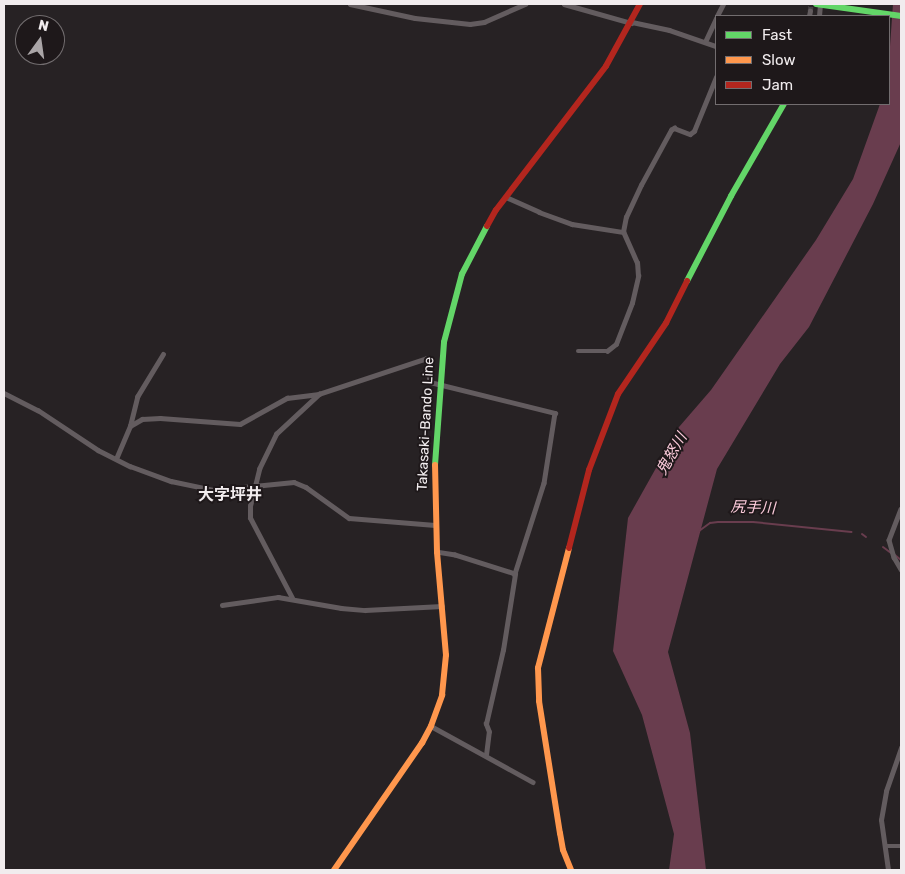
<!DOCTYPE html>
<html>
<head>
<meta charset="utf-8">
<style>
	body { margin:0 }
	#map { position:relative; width:905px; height:874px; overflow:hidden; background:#272224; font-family:Rubik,"Noto Sans JP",sans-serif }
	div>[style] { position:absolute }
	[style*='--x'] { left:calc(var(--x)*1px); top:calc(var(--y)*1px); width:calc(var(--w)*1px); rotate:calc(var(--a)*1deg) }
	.water>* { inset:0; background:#693d4e }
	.stream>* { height:2px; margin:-1px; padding:0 1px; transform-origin:1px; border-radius:1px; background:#693d4e }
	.street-tunnel>* { height:4.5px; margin-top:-2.25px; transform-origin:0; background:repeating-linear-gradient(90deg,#454042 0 4.5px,transparent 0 6.5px) }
	.street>* { height:4.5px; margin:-2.25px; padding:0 2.25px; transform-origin:2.25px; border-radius:2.25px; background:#635c5f }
	.fast>* { height:6px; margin:-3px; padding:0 3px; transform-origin:3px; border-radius:3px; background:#63d668 }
	.slow>* { height:6px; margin:-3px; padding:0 3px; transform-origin:3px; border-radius:3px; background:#ff974d }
	.jam>* { height:6px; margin:-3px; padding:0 3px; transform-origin:3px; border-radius:3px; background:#b3261e }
	span { translate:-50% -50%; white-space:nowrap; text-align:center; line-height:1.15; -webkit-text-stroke:4px #1e181a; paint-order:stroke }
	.street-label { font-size:14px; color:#f1ecee }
	.water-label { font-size:15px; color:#fdccdc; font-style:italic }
	.quarter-label { font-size:16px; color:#f1ecee; font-weight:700 }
	.frame { position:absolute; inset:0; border:5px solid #f1ecee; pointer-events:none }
	.legend { position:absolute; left:715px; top:15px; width:175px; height:90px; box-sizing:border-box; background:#1e181a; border:1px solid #726d6f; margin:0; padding:6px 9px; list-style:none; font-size:15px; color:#f1ecee }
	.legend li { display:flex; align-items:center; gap:10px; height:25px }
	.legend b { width:25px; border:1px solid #726d6f }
	.north { position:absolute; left:15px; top:15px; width:50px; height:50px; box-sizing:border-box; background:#1e181a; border:1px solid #726d6f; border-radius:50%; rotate:14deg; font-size:14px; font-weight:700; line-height:20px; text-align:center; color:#f1ecee }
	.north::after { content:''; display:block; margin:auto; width:18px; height:22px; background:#aaa5a7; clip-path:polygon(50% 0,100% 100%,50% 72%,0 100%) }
</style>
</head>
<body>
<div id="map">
	<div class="water">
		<div style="clip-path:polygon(893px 4px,901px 4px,901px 142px,873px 204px,809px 327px,780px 364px,717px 469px,668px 652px,690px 733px,706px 870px,669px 870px,674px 834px,642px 715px,613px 651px,628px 518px,679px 427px,711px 390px,816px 240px,853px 179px,880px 104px,889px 104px,889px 60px)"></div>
	</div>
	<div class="stream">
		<div style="--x:699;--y:531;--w:14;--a:-36"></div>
		<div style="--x:710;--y:523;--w:8;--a:-7"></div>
		<div style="--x:718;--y:522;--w:35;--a:0"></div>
		<div style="--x:753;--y:522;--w:99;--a:5.8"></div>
		<div style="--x:862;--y:534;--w:5;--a:37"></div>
		<div style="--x:883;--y:547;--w:10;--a:37"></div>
		<div style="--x:895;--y:555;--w:8;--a:40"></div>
	</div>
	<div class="street-tunnel">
		<div style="--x:810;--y:11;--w:7;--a:-82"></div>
	</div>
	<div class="street">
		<div style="--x:350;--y:4;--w:66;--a:12.2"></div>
		<div style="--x:415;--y:18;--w:55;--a:6.2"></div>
		<div style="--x:470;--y:24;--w:14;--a:-8"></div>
		<div style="--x:484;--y:22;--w:45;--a:-23.7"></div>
		<div style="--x:564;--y:4;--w:70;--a:15.8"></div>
		<div style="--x:717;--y:16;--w:13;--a:-63"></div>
		<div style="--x:809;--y:16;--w:5;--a:-79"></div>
		<div style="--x:819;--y:16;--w:12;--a:-85"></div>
		<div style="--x:632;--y:22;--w:38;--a:12"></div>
		<div style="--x:669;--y:30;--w:50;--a:18.8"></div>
		<div style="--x:705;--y:42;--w:26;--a:-65"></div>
		<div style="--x:506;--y:197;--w:36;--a:24"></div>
		<div style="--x:539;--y:212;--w:35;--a:20"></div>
		<div style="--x:572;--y:224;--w:52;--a:8.9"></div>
		<div style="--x:578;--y:351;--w:29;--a:0"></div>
		<div style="--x:607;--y:351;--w:11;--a:-38"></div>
		<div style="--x:616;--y:344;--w:44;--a:-68.7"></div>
		<div style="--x:632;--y:303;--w:28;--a:-77"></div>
		<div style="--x:638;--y:276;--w:13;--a:-94"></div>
		<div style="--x:637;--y:263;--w:34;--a:-114"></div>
		<div style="--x:623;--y:232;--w:15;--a:-79"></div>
		<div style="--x:626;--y:217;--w:35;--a:-65"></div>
		<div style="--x:641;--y:185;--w:63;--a:-61.4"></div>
		<div style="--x:671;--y:130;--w:4;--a:-34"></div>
		<div style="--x:674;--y:128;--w:17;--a:21"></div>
		<div style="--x:690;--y:134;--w:5;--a:-37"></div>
		<div style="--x:694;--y:131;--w:58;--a:-67.8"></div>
		<div style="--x:4;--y:393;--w:38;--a:27"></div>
		<div style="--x:38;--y:410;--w:72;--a:33.7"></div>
		<div style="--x:98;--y:450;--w:36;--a:27"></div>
		<div style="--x:130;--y:466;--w:44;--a:20.1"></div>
		<div style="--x:171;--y:481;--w:44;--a:11.8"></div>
		<div style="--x:214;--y:490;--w:80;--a:-5.7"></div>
		<div style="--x:294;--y:482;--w:13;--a:23"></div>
		<div style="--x:306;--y:487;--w:53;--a:35.8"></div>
		<div style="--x:349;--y:518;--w:86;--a:4.7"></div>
		<div style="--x:130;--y:426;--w:30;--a:-76"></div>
		<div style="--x:137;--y:397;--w:50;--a:-58.8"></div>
		<div style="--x:116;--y:459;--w:36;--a:-67"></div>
		<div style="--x:130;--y:426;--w:14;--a:-30"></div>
		<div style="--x:142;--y:419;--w:18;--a:-3"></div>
		<div style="--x:160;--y:418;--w:80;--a:4.3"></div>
		<div style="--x:240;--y:424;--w:54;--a:-29"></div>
		<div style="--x:287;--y:398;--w:32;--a:-7"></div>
		<div style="--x:901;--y:509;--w:33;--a:111"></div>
		<div style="--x:889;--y:540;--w:18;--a:74"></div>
		<div style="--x:894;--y:557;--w:14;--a:60"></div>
		<div style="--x:292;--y:598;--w:90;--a:-117.7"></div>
		<div style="--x:250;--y:518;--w:12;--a:-90"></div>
		<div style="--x:250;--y:506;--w:38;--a:-76"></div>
		<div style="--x:259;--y:469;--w:39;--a:-64"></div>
		<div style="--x:276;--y:434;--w:59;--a:-42.9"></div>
		<div style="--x:319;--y:394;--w:114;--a:-18.4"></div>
		<div style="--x:427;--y:358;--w:24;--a:83"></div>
		<div style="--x:430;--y:382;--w:129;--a:13.9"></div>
		<div style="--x:555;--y:413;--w:71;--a:98.9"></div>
		<div style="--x:544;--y:483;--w:96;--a:107.7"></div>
		<div style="--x:515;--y:574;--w:63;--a:-162.4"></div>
		<div style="--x:455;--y:555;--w:18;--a:-171"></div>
		<div style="--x:222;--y:605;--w:57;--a:-8.1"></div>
		<div style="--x:278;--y:597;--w:64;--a:9.9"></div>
		<div style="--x:341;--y:608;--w:24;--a:5"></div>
		<div style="--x:365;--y:610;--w:77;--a:-3"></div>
		<div style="--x:431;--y:726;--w:116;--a:28.8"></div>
		<div style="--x:486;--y:755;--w:23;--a:-83"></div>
		<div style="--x:489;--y:732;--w:9;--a:-111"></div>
		<div style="--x:486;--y:724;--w:76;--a:-77.1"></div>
		<div style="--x:503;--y:650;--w:77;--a:-81"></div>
		<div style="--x:885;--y:846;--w:16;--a:0"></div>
		<div style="--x:888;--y:870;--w:50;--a:-98"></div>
		<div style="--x:881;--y:820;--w:29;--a:-80"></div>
		<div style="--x:886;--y:791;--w:46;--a:-70.8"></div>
	</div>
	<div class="fast">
		<div style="--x:816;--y:4;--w:86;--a:8"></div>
		<div style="--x:687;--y:281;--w:96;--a:-62.6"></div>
		<div style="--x:731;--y:196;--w:106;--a:-60.1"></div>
		<div style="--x:435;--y:465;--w:123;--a:-85.8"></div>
		<div style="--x:444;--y:342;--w:70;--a:-75.2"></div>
		<div style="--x:462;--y:274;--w:54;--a:-62.5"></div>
	</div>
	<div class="slow">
		<div style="--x:569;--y:548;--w:124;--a:104.5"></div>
		<div style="--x:538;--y:668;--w:33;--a:88"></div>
		<div style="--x:539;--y:701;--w:134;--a:81"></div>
		<div style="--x:560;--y:833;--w:17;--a:80"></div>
		<div style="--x:563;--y:850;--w:22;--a:68"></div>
		<div style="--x:334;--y:870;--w:155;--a:-55.3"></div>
		<div style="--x:422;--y:743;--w:19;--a:-62"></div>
		<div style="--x:431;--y:726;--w:33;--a:-70"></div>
		<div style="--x:442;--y:695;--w:40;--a:-84.3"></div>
		<div style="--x:446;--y:655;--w:103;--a:-95"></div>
		<div style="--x:437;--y:552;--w:87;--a:-91.3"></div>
	</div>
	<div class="jam">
		<div style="--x:487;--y:226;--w:18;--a:-61"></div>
		<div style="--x:496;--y:210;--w:181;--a:-52.6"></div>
		<div style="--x:606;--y:66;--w:71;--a:-61.3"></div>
		<div style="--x:569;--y:548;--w:81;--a:-75.6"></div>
		<div style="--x:589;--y:470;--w:81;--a:-69.1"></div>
		<div style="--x:618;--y:394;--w:86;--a:-55.9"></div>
		<div style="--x:666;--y:323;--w:47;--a:-63.4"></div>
	</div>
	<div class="street-label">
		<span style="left:426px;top:424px;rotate:-87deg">Takasaki-Bando Line</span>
	</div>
	<div class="water-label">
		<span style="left:672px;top:454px;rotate:-60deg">鬼怒川</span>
		<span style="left:753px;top:508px;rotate:2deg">尻手川</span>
	</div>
	<div class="quarter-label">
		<span style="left:230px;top:495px">大字坪井</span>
	</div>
	<div class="frame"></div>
	<ul class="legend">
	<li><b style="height:6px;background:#63d668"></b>Fast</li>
	<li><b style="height:6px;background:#ff974d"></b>Slow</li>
	<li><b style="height:6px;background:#b3261e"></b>Jam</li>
	</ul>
	<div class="north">N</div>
</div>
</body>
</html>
